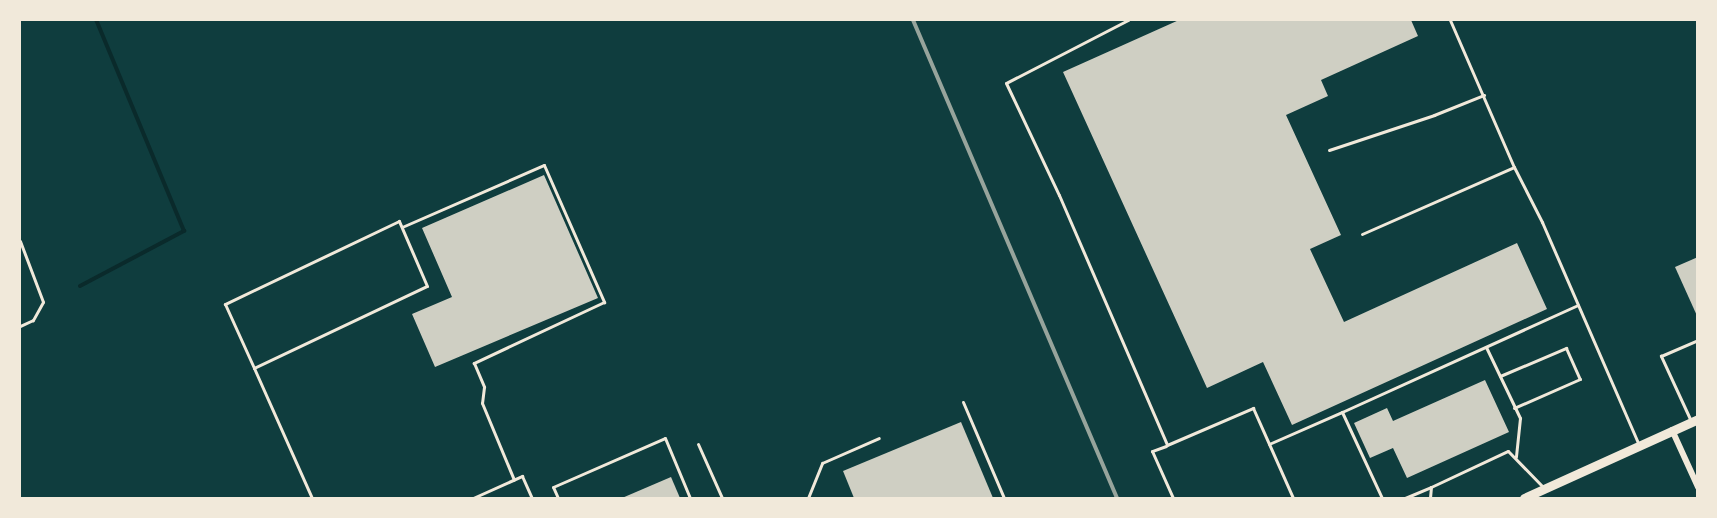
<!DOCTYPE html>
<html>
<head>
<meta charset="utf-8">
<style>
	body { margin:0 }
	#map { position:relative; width:1717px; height:518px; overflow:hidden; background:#0f3d3e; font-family:Arial,sans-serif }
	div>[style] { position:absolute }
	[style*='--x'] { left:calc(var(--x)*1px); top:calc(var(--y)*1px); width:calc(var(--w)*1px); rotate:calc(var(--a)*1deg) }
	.stream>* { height:4px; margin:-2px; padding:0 2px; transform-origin:2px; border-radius:2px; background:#0a2a2b }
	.building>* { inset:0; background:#cfcfc3 }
	.service>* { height:3px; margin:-1.5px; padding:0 1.5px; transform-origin:1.5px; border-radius:1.5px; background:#f1e9da }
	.minor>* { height:6px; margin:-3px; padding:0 3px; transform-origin:3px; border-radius:3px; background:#f1e9da }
	.secondary>* { height:9px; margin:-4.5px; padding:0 4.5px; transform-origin:4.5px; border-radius:4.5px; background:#f1e9da }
	.rail>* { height:4px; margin:-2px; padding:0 2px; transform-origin:2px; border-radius:2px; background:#97a49c }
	span { translate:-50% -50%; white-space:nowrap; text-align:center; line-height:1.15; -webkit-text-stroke:6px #f1e9da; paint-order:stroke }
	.frame { position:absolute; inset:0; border:21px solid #f1e9da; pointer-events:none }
</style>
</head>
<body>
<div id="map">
	<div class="stream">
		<div style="--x:80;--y:286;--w:118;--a:-27.9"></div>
		<div style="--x:184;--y:231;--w:229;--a:-112.6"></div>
	</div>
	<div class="building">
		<div style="clip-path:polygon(1179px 20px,1411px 20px,1418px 36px,1321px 80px,1328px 96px,1286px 115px,1341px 235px,1310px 249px,1344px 322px,1517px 243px,1547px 309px,1292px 425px,1263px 362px,1207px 388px,1063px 72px)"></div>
		<div style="clip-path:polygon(544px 175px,598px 298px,435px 367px,412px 314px,452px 297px,422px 228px)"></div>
		<div style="clip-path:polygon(1698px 257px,1698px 318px,1675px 267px)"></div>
		<div style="clip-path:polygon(1485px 380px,1509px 432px,1407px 478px,1393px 448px,1370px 458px,1354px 423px,1387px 408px,1393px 421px)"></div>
		<div style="clip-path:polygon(961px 422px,993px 498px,854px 498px,843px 471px)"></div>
		<div style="clip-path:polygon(671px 477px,680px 498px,622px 498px)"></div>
	</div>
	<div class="service">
		<div style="--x:1128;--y:20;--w:137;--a:152.7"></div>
		<div style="--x:1006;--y:83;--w:124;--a:64.7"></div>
		<div style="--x:1059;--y:195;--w:272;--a:66.6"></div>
		<div style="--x:1167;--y:445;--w:94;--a:-23.3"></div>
		<div style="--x:1253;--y:408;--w:98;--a:66"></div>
		<div style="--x:1450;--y:20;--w:160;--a:66.5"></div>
		<div style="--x:1329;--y:150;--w:111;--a:-18.4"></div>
		<div style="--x:1434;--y:115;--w:54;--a:-21.8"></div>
		<div style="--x:402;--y:227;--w:155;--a:-23.6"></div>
		<div style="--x:544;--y:165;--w:150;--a:66.3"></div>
		<div style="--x:604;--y:302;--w:144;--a:154.9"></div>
		<div style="--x:474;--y:363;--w:26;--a:67"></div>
		<div style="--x:484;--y:387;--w:16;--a:97"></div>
		<div style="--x:482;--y:403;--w:83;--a:67.4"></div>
		<div style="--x:1362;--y:234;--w:166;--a:-23.8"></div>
		<div style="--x:1514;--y:167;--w:62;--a:63"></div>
		<div style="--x:1542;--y:222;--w:241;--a:66.5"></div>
		<div style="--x:20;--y:241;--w:65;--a:69.3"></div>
		<div style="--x:43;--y:302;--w:21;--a:119"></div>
		<div style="--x:33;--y:320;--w:14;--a:155"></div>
		<div style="--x:1486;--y:347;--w:79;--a:64.4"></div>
		<div style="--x:1520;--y:418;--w:39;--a:96"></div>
		<div style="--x:254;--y:368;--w:191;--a:-25.4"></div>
		<div style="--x:427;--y:286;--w:71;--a:-113.3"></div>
		<div style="--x:399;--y:221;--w:193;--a:154.5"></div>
		<div style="--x:225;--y:304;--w:70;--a:65.6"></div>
		<div style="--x:254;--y:368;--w:142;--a:66"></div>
		<div style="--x:1500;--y:376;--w:72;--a:-23"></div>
		<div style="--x:1566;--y:348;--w:34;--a:66"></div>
		<div style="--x:1580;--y:379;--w:72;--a:156.3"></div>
		<div style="--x:963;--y:402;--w:104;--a:66.9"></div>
		<div style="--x:1342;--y:412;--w:259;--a:-24.4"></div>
		<div style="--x:1691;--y:421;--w:72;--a:-114.8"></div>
		<div style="--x:1661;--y:356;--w:40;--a:-23.4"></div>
		<div style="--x:698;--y:444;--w:59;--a:66"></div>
		<div style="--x:1269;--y:444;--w:80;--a:-23.7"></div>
		<div style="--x:1342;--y:412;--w:95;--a:65.1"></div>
		<div style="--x:1166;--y:446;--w:15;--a:160"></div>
		<div style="--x:1152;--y:451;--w:51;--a:65.9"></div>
		<div style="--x:473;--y:498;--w:54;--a:-24.2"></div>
		<div style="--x:522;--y:476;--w:24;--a:66"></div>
		<div style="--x:558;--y:498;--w:12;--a:-114"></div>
		<div style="--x:553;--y:487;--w:122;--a:-23.6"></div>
		<div style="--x:665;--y:438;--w:65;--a:67.4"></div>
		<div style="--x:808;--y:498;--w:38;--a:-68"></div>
		<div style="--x:822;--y:463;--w:62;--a:-23.7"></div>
		<div style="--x:1405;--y:498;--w:28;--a:-23"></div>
		<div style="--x:1430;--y:498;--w:11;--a:-85"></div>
		<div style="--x:1431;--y:487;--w:85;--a:-25.1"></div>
		<div style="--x:1508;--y:451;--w:52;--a:45.8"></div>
	</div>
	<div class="minor">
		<div style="--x:1672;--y:430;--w:63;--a:65.5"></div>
	</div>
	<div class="secondary">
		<div style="--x:1524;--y:498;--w:191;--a:-24.4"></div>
	</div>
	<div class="rail">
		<div style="--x:913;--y:20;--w:520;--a:66.89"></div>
	</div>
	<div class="frame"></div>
</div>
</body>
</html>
